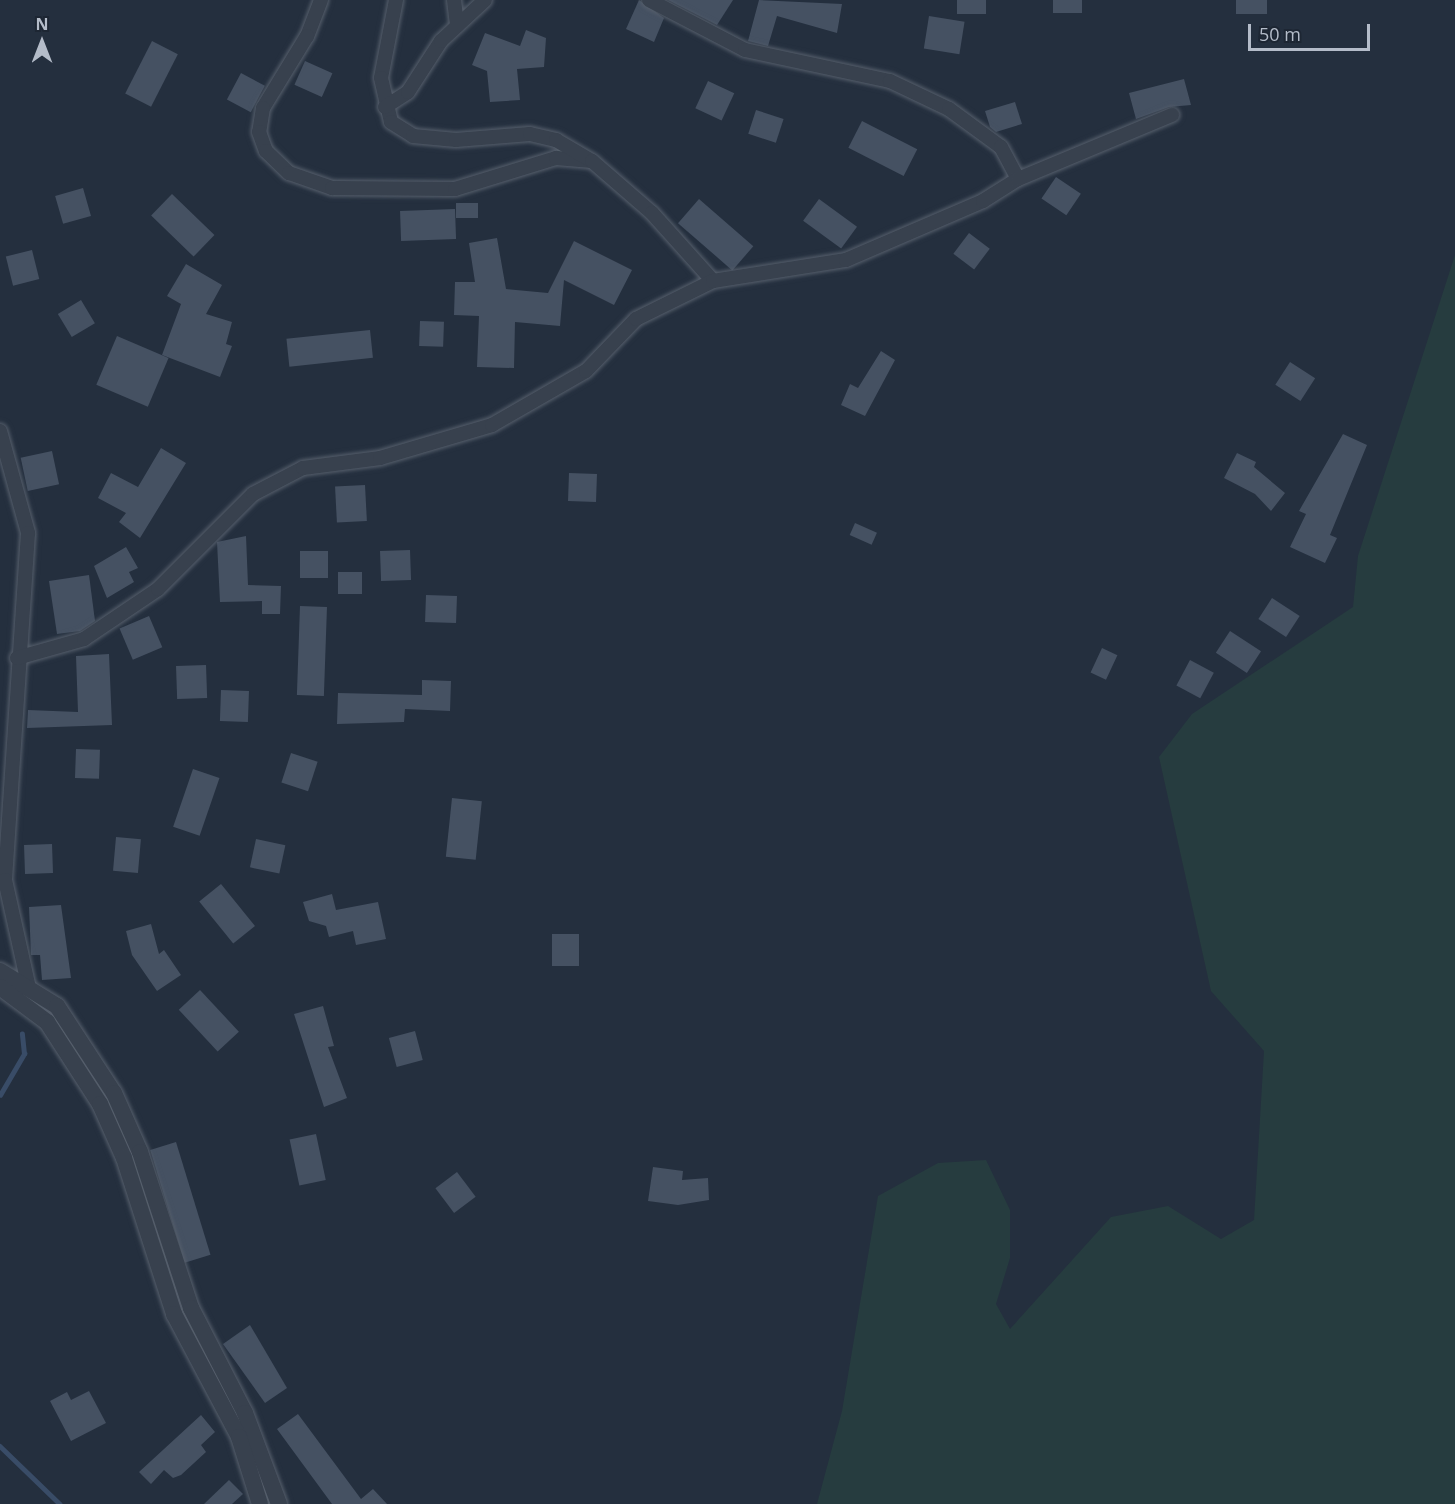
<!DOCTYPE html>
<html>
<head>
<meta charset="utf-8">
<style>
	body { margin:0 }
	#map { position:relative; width:1455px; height:1504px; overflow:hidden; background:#242f3e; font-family:"Open Sans",sans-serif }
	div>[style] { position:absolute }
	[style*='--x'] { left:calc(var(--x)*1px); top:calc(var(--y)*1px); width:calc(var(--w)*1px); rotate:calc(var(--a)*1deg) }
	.green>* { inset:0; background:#263c3f }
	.stream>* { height:4.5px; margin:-2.25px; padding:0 2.25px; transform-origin:2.25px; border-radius:2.25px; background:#394c67 }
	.building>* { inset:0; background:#455162; transform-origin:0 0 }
	.roads { filter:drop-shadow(0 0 2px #565f6c) drop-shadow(0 0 2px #565f6c) }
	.minor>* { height:14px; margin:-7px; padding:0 7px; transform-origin:7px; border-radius:7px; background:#38414e }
	.tertiary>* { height:16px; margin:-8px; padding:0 8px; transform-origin:8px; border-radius:8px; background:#38414e }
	span { translate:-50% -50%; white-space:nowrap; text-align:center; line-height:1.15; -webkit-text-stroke:4.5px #1d2633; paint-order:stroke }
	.north { position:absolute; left:12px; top:12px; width:60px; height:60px; -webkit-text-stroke:4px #1d2633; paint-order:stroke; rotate:0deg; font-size:16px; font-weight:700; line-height:24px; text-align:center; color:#b4bcc9 }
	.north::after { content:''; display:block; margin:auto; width:21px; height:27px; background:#b4bcc9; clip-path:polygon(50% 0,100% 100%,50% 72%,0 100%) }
	.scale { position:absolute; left:1248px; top:24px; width:122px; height:27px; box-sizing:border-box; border:3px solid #b4bcc9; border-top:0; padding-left:8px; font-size:18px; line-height:21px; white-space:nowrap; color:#b4bcc9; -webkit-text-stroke:4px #1d2633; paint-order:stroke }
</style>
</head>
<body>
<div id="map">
	<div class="green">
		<div style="clip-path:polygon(1455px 255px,1455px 1504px,817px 1504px,842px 1411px,878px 1196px,938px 1163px,986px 1160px,1010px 1210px,1010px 1258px,996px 1304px,1010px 1329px,1111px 1217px,1168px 1206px,1221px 1239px,1254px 1220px,1264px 1051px,1211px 991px,1159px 757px,1192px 714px,1353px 607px,1358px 556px)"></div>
	</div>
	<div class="stream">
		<div style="--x:0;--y:1095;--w:48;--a:-59.7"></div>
		<div style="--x:24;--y:1054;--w:20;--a:-96"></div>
		<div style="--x:0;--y:1446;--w:83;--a:44"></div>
	</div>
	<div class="building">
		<div style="clip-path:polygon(639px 0,664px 18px,654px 42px,626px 29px)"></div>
		<div style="clip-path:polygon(668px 0,733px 0,717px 25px)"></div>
		<div style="clip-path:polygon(759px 0,842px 4px,837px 33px,777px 16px,768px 46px,748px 41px)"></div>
		<div style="left:957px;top:0;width:29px;height:14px"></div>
		<div style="left:1053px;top:0;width:29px;height:13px"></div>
		<div style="left:1236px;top:0;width:31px;height:14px"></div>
		<div style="left:929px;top:16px;width:36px;height:33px;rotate:9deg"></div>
		<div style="clip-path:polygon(526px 30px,546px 38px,544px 67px,517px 69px,520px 100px,490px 102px,487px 71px,472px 65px,485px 33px,520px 46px)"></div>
		<div style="left:152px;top:41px;width:29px;height:59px;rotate:27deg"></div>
		<div style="left:305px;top:61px;width:30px;height:26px;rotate:24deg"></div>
		<div style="left:241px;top:73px;width:27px;height:30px;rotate:28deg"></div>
		<div style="clip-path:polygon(1184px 79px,1191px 105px,1169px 107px,1136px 119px,1129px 93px)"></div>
		<div style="left:708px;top:81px;width:29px;height:30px;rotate:25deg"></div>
		<div style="clip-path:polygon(1015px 102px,1022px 124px,996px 132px,990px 127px,985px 111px)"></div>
		<div style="left:756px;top:110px;width:29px;height:25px;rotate:18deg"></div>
		<div style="left:862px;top:121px;width:62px;height:30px;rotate:27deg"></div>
		<div style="left:1056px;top:177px;width:30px;height:26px;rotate:34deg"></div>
		<div style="left:83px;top:188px;width:29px;height:29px;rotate:74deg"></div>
		<div style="left:172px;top:194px;width:59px;height:30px;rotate:44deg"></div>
		<div style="left:699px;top:199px;width:72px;height:32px;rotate:41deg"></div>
		<div style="left:819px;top:199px;width:47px;height:27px;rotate:36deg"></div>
		<div style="left:456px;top:203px;width:22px;height:15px"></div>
		<div style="left:455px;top:209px;width:30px;height:55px;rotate:88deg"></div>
		<div style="left:969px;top:233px;width:26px;height:26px;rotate:37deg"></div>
		<div style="clip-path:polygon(497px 238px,506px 289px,548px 293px,574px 241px,632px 270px,614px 305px,564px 280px,560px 326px,515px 322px,514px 368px,477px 367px,479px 316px,454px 315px,455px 282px,475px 282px,469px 243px)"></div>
		<div style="left:32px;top:250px;width:30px;height:27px;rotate:76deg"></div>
		<div style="clip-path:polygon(186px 264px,222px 285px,206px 314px,232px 322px,226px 344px,232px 346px,220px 377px,162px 355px,181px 304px,167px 296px)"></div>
		<div style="left:81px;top:300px;width:27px;height:27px;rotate:59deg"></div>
		<div style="left:420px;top:321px;width:24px;height:25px;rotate:2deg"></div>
		<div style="left:370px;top:330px;width:28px;height:84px;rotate:84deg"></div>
		<div style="left:117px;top:336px;width:56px;height:53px;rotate:23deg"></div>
		<div style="clip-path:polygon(881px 351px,895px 360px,865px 416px,841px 405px,850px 384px,858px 388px)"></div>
		<div style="left:1290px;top:362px;width:30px;height:27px;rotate:33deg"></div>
		<div style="clip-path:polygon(1343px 434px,1367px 445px,1330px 535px,1337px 538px,1325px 563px,1290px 547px,1306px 514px,1299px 511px)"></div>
		<div style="clip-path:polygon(161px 448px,186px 463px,140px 538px,119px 522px,126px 513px,98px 498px,111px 473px,138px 487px)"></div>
		<div style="left:52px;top:451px;width:34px;height:32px;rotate:78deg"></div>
		<div style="clip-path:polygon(1237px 453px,1256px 462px,1254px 467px,1285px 493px,1271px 511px,1255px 494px,1224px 478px)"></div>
		<div style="left:569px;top:473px;width:28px;height:28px;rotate:2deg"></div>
		<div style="left:365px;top:485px;width:36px;height:30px;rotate:87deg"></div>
		<div style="left:855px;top:523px;width:24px;height:13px;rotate:24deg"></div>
		<div style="clip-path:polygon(246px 536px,248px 585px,281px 586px,280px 614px,262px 614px,262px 601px,220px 602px,217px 542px)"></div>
		<div style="clip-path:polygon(126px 547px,138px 568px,129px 572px,134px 582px,107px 598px,94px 566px)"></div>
		<div style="left:410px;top:550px;width:30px;height:30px;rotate:88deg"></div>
		<div style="left:300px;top:551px;width:28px;height:27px"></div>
		<div style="left:338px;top:572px;width:24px;height:22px"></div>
		<div style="clip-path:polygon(89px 575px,95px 621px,80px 631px,57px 634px,49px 581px)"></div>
		<div style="left:426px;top:595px;width:31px;height:27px;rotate:2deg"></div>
		<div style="left:1272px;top:598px;width:33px;height:25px;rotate:33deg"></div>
		<div style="left:300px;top:606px;width:27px;height:89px;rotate:2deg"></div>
		<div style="left:149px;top:616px;width:34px;height:32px;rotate:67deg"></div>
		<div style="left:1230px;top:631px;width:37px;height:26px;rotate:33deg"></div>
		<div style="left:1102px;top:648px;width:17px;height:27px;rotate:25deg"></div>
		<div style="clip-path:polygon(109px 654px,112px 725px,27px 728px,28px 710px,78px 712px,76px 656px)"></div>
		<div style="left:1190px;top:660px;width:27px;height:29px;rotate:28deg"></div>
		<div style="left:206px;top:665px;width:33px;height:30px;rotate:88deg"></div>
		<div style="clip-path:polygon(422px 680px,451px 681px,450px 711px,405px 709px,404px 722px,337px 724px,338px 693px,422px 695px)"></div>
		<div style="left:221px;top:690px;width:28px;height:31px;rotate:2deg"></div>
		<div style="left:76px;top:749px;width:24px;height:29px;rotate:2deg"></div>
		<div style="left:291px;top:753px;width:28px;height:31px;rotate:18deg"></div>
		<div style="left:193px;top:769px;width:28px;height:61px;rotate:19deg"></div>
		<div style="left:452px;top:798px;width:30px;height:59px;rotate:6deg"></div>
		<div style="left:116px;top:837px;width:25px;height:34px;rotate:5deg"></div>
		<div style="left:256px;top:839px;width:30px;height:29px;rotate:12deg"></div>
		<div style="left:52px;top:844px;width:29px;height:28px;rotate:88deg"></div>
		<div style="left:221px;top:884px;width:54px;height:28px;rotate:51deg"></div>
		<div style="clip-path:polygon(332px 894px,336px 910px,378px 902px,386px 939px,356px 945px,353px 931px,329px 937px,326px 926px,309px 921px,303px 902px)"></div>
		<div style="clip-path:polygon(61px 905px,71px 978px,42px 980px,40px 955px,31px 955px,29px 907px)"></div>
		<div style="clip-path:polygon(151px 924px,159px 954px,164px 950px,181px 975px,157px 991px,132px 955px,126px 931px)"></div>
		<div style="left:552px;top:934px;width:27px;height:32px"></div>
		<div style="left:200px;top:990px;width:57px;height:29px;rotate:47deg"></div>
		<div style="clip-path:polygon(323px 1006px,334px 1046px,328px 1047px,347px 1098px,324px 1107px,294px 1014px)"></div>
		<div style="left:415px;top:1031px;width:30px;height:27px;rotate:75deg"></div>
		<div style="left:316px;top:1134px;width:47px;height:27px;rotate:78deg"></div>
		<div style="left:176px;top:1142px;width:118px;height:27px;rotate:73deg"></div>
		<div style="clip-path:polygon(653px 1167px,683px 1171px,682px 1180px,708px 1178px,709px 1200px,678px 1205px,648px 1201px)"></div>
		<div style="left:457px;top:1172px;width:31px;height:27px;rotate:53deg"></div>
		<div style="clip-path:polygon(250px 1325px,287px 1388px,265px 1403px,223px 1344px)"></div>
		<div style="clip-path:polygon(89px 1391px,106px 1423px,71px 1441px,50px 1401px,67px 1392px,71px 1400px)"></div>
		<div style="clip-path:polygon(298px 1414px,361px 1499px,373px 1489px,387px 1504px,332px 1504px,277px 1429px)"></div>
		<div style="clip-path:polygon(201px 1415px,215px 1432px,201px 1445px,206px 1452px,181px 1475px,173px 1478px,164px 1470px,151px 1484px,139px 1472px)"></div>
		<div style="clip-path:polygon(229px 1480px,243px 1494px,232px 1504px,204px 1504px)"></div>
	</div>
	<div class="roads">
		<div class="minor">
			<div style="--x:321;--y:0;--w:39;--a:111"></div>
			<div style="--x:307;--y:36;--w:84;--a:121.4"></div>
			<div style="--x:263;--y:108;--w:24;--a:99"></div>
			<div style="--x:259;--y:132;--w:20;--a:70"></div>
			<div style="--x:266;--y:151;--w:32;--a:44"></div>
			<div style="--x:289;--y:173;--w:46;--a:19.2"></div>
			<div style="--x:332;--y:188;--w:123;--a:0.5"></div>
			<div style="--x:455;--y:189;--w:106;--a:-17.1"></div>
			<div style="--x:556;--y:158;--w:36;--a:5"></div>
			<div style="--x:396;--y:0;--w:79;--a:100.9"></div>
			<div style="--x:381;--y:78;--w:45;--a:77.2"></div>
			<div style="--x:391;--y:122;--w:26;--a:32"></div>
			<div style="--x:413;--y:136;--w:43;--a:5.3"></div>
			<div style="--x:456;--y:140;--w:74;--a:-4.6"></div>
			<div style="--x:530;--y:134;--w:27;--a:13"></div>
			<div style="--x:556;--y:140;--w:42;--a:30.3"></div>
			<div style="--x:592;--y:161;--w:79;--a:40.9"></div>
			<div style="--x:652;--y:213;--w:91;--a:48.1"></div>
			<div style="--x:454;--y:0;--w:26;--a:83"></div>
			<div style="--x:649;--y:0;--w:108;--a:27.5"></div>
			<div style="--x:745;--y:50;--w:148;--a:12.1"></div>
			<div style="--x:890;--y:81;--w:65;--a:25.4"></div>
			<div style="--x:949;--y:109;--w:64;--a:36.2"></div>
			<div style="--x:1001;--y:147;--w:36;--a:62"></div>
			<div style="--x:385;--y:107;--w:27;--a:-33"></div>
			<div style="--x:408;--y:92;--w:61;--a:-57.1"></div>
			<div style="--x:441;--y:41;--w:60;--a:-43"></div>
			<div style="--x:0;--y:431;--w:106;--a:74.6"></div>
			<div style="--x:28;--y:533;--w:348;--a:93.8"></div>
			<div style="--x:5;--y:880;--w:107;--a:77.5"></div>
			<div style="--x:17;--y:658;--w:70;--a:-15.8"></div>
			<div style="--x:84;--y:639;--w:89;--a:-34"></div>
			<div style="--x:158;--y:589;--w:134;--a:-45"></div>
			<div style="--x:253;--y:494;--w:56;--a:-27.5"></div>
			<div style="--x:303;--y:468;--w:78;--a:-7.4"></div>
			<div style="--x:380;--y:458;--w:117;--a:-16.4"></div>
			<div style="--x:492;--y:425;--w:108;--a:-29.9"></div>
			<div style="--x:586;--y:371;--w:72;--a:-46.1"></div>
			<div style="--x:636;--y:319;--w:86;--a:-26.3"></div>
			<div style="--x:713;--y:281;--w:135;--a:-9"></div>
			<div style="--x:846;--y:260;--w:149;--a:-23.3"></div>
			<div style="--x:983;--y:201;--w:41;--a:-32.2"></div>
			<div style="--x:1018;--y:179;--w:167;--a:-22.6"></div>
		</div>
		<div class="tertiary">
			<div style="--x:0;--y:971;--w:67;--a:31.6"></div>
			<div style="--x:57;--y:1006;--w:104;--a:56.8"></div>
			<div style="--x:114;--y:1093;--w:64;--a:66.2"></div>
			<div style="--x:140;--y:1152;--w:164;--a:71.9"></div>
			<div style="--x:191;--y:1308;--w:118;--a:62.8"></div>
			<div style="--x:245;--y:1413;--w:97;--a:69.5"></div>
			<div style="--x:0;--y:987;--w:59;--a:36.7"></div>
			<div style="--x:47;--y:1022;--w:98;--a:57.1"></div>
			<div style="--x:100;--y:1104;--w:59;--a:66"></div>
			<div style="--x:124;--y:1158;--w:164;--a:72.2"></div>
			<div style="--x:174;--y:1314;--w:139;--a:62.1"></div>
			<div style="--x:239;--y:1437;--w:70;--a:72.6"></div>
		</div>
	</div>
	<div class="north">N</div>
	<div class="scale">50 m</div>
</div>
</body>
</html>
